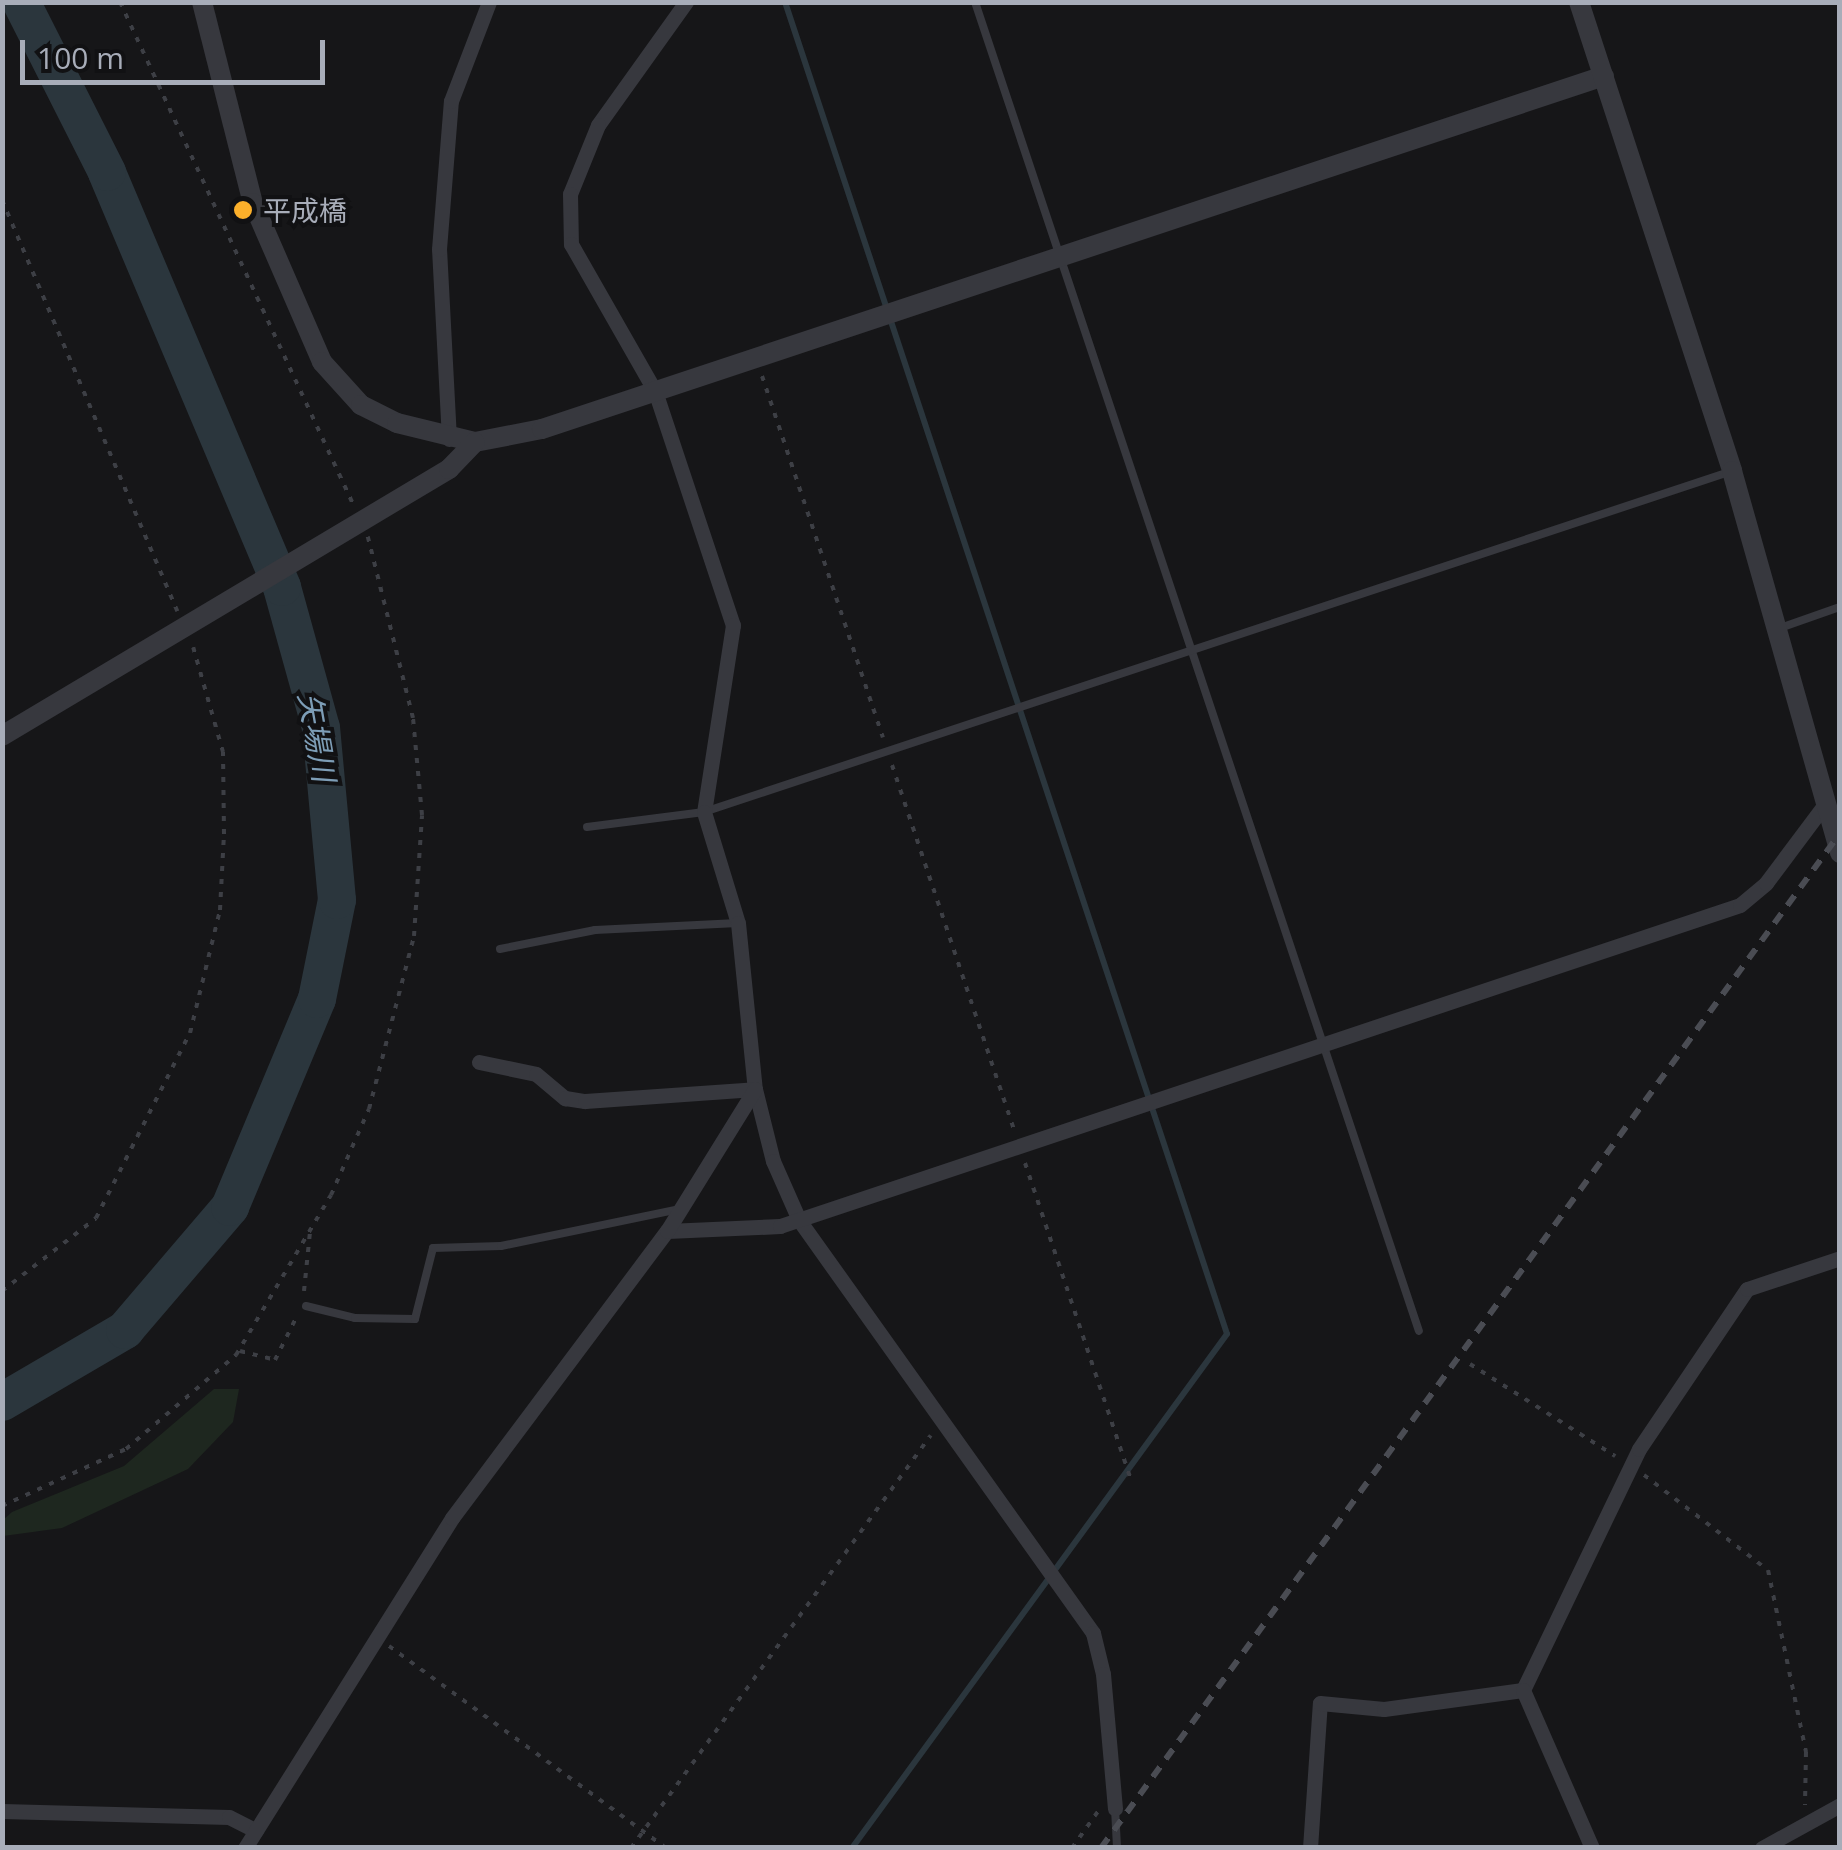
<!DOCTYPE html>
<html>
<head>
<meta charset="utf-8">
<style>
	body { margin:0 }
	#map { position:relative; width:1842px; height:1850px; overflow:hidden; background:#161618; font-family:"Open Sans","Noto Sans JP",sans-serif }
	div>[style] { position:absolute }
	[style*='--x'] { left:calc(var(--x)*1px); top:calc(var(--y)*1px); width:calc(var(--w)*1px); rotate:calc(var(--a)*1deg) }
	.green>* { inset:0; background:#1e271f }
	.stream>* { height:6px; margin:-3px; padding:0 3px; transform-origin:3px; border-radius:3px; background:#2b363d }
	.river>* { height:38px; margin:-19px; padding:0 19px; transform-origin:19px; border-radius:19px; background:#2b363d }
	.path>* { height:4px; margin-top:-2px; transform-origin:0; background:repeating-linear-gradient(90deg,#3d3f45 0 5px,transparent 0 13px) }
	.service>* { height:8px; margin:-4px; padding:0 4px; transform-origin:4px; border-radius:4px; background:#37383e }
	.minor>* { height:15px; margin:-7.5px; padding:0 7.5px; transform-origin:7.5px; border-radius:7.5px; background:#37383e }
	.tertiary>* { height:20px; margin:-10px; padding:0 10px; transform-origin:10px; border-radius:10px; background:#37383e }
	.rail>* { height:6px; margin-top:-3px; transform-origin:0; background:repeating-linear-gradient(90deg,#4a4c53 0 12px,transparent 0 22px) }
	.dots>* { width:28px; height:28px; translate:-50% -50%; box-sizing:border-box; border:5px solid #111113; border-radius:50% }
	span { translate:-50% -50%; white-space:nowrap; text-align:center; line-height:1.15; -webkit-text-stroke:8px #111113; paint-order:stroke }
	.poi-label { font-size:28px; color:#a8adb9 }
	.left { translate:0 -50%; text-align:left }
	.water-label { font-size:30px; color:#7d9db6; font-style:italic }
	.frame { position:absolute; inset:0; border:5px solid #a8adb9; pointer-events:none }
	.scale { position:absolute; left:20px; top:40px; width:305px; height:45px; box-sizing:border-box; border:5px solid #a8adb9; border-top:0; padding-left:12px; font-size:30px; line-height:35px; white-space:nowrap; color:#a8adb9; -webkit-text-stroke:8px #111113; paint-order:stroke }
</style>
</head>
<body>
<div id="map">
	<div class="green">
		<div style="clip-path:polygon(214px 1389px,239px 1389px,233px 1422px,188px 1469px,62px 1528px,3px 1536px,3px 1520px,12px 1512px,124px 1466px)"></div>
	</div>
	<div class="stream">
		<div style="--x:785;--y:2;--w:1403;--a:71.64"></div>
		<div style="--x:1227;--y:1334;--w:636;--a:126.11"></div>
	</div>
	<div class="river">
		<div style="--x:2;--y:1402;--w:143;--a:-30.3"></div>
		<div style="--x:125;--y:1330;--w:162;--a:-49.5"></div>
		<div style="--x:230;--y:1207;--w:225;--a:-67.3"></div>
		<div style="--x:317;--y:999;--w:101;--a:-78.6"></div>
		<div style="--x:337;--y:900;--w:173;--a:-95.3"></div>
		<div style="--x:321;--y:728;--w:146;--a:-105.5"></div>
		<div style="--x:282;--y:587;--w:450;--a:-112.9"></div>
		<div style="--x:107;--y:172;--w:191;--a:-116.8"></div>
	</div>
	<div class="path">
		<div style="--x:120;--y:2;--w:556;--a:65.1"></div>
		<div style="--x:2;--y:200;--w:447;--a:66.9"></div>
		<div style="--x:762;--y:376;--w:381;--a:71.5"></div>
		<div style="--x:892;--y:765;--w:385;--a:71.5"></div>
		<div style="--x:1025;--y:1163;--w:333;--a:71.5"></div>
		<div style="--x:2;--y:1291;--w:119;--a:-37.8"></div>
		<div style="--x:96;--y:1218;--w:208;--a:-63.1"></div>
		<div style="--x:190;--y:1033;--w:127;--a:-76.3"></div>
		<div style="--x:220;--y:910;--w:76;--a:-87"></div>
		<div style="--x:224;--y:834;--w:82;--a:-90.7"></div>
		<div style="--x:223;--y:752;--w:109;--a:-105.9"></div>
		<div style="--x:304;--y:1291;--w:59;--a:-84.2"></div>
		<div style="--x:240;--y:1351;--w:36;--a:14"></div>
		<div style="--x:275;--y:1360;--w:49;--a:-63.4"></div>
		<div style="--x:1470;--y:1364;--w:172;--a:32.4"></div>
		<div style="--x:1644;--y:1475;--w:156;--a:37.5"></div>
		<div style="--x:1768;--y:1570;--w:186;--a:78.2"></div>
		<div style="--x:1806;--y:1752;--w:53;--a:91.1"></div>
		<div style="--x:2;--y:1506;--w:136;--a:-24.7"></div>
		<div style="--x:126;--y:1449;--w:145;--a:-40.5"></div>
		<div style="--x:236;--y:1355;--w:186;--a:-59.3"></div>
		<div style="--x:331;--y:1195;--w:94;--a:-66.2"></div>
		<div style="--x:369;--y:1109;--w:179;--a:-75.4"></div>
		<div style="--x:414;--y:936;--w:121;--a:-86.2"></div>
		<div style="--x:422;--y:815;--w:97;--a:-95.3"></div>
		<div style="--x:413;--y:718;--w:187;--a:-104"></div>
		<div style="--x:389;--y:1646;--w:343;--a:36.1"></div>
		<div style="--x:631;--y:1848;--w:510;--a:-54.01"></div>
		<div style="--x:1072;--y:1848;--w:47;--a:-54.6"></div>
	</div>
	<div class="service">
		<div style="--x:975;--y:2;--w:1401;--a:71.53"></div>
		<div style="--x:1780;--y:628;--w:64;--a:-19.3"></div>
		<div style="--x:587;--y:827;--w:118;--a:-7.3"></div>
		<div style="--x:704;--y:812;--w:1083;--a:-18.35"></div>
		<div style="--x:500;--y:949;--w:97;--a:-11.3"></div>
		<div style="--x:595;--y:930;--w:143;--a:-2.8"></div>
		<div style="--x:306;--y:1306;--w:50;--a:13.8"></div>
		<div style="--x:355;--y:1318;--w:60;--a:1"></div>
		<div style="--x:415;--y:1319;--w:73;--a:-75.8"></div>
		<div style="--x:433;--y:1248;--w:68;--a:-1.7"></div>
		<div style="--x:501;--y:1246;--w:183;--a:-11.7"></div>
		<div style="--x:1115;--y:1808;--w:40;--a:87.1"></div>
	</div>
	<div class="minor">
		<div style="--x:686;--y:2;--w:151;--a:125.6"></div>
		<div style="--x:598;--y:125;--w:74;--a:112.1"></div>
		<div style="--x:570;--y:194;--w:50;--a:88.9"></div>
		<div style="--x:571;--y:244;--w:169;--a:60.3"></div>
		<div style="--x:655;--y:391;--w:247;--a:71.6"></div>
		<div style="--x:733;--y:625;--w:189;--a:98.8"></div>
		<div style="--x:704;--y:812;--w:116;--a:73"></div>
		<div style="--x:738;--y:923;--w:167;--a:84.2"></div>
		<div style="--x:755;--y:1089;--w:74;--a:76"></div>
		<div style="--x:773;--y:1161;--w:64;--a:66.2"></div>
		<div style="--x:799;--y:1220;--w:507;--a:54.55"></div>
		<div style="--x:1093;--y:1633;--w:42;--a:76.3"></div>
		<div style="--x:1103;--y:1674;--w:135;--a:84.9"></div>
		<div style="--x:449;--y:439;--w:190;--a:-93"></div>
		<div style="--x:439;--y:249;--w:148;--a:-85.4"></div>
		<div style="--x:451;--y:101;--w:106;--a:-69"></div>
		<div style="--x:479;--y:1062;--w:58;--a:11.9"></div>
		<div style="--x:536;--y:1074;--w:38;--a:40"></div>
		<div style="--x:565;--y:1098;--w:20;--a:9"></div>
		<div style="--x:585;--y:1101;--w:170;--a:-4"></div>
		<div style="--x:667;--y:1231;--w:113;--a:-2.5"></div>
		<div style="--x:780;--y:1226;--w:1012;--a:-18.49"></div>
		<div style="--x:1740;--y:905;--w:34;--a:-40"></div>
		<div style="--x:1766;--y:883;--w:99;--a:-53.2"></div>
		<div style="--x:1523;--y:1690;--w:267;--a:-64.3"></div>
		<div style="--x:1639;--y:1449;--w:193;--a:-56"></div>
		<div style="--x:1747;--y:1289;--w:98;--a:-18.4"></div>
		<div style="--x:2;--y:1811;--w:227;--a:1.5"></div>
		<div style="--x:229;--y:1817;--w:30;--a:27"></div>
		<div style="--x:245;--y:1848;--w:390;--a:-57.9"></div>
		<div style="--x:452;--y:1518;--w:359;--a:-53.2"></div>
		<div style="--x:667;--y:1231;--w:167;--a:-58.2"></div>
		<div style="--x:1310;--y:1848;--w:145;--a:-86.1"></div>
		<div style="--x:1320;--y:1703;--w:64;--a:5.4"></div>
		<div style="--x:1384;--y:1709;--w:140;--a:-7.8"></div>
		<div style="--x:1523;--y:1690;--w:172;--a:66.4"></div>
		<div style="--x:1762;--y:1848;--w:89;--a:-28.9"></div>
	</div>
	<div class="tertiary">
		<div style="--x:202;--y:2;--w:207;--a:75.8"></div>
		<div style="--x:253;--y:203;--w:173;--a:66.5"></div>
		<div style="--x:322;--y:362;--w:58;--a:47.8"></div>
		<div style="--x:361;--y:405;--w:40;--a:26.6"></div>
		<div style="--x:397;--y:423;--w:80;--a:13.7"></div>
		<div style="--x:475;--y:442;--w:68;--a:-11"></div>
		<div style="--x:542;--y:429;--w:1119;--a:-18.39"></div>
		<div style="--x:1579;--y:2;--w:493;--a:71.9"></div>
		<div style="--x:1732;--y:471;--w:397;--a:74.2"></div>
		<div style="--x:2;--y:736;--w:521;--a:-30.85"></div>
		<div style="--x:449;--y:469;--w:37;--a:-46"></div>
	</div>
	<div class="rail">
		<div style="--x:1101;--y:1848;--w:1256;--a:-53.94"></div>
	</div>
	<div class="dots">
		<div style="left:243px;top:210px;background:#fcb02b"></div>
	</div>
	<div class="poi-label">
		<span class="left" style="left:263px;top:210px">平成橋</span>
	</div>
	<div class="water-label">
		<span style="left:317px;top:737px;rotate:80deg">矢場川</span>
	</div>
	<div class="frame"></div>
	<div class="scale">100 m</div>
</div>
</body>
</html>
